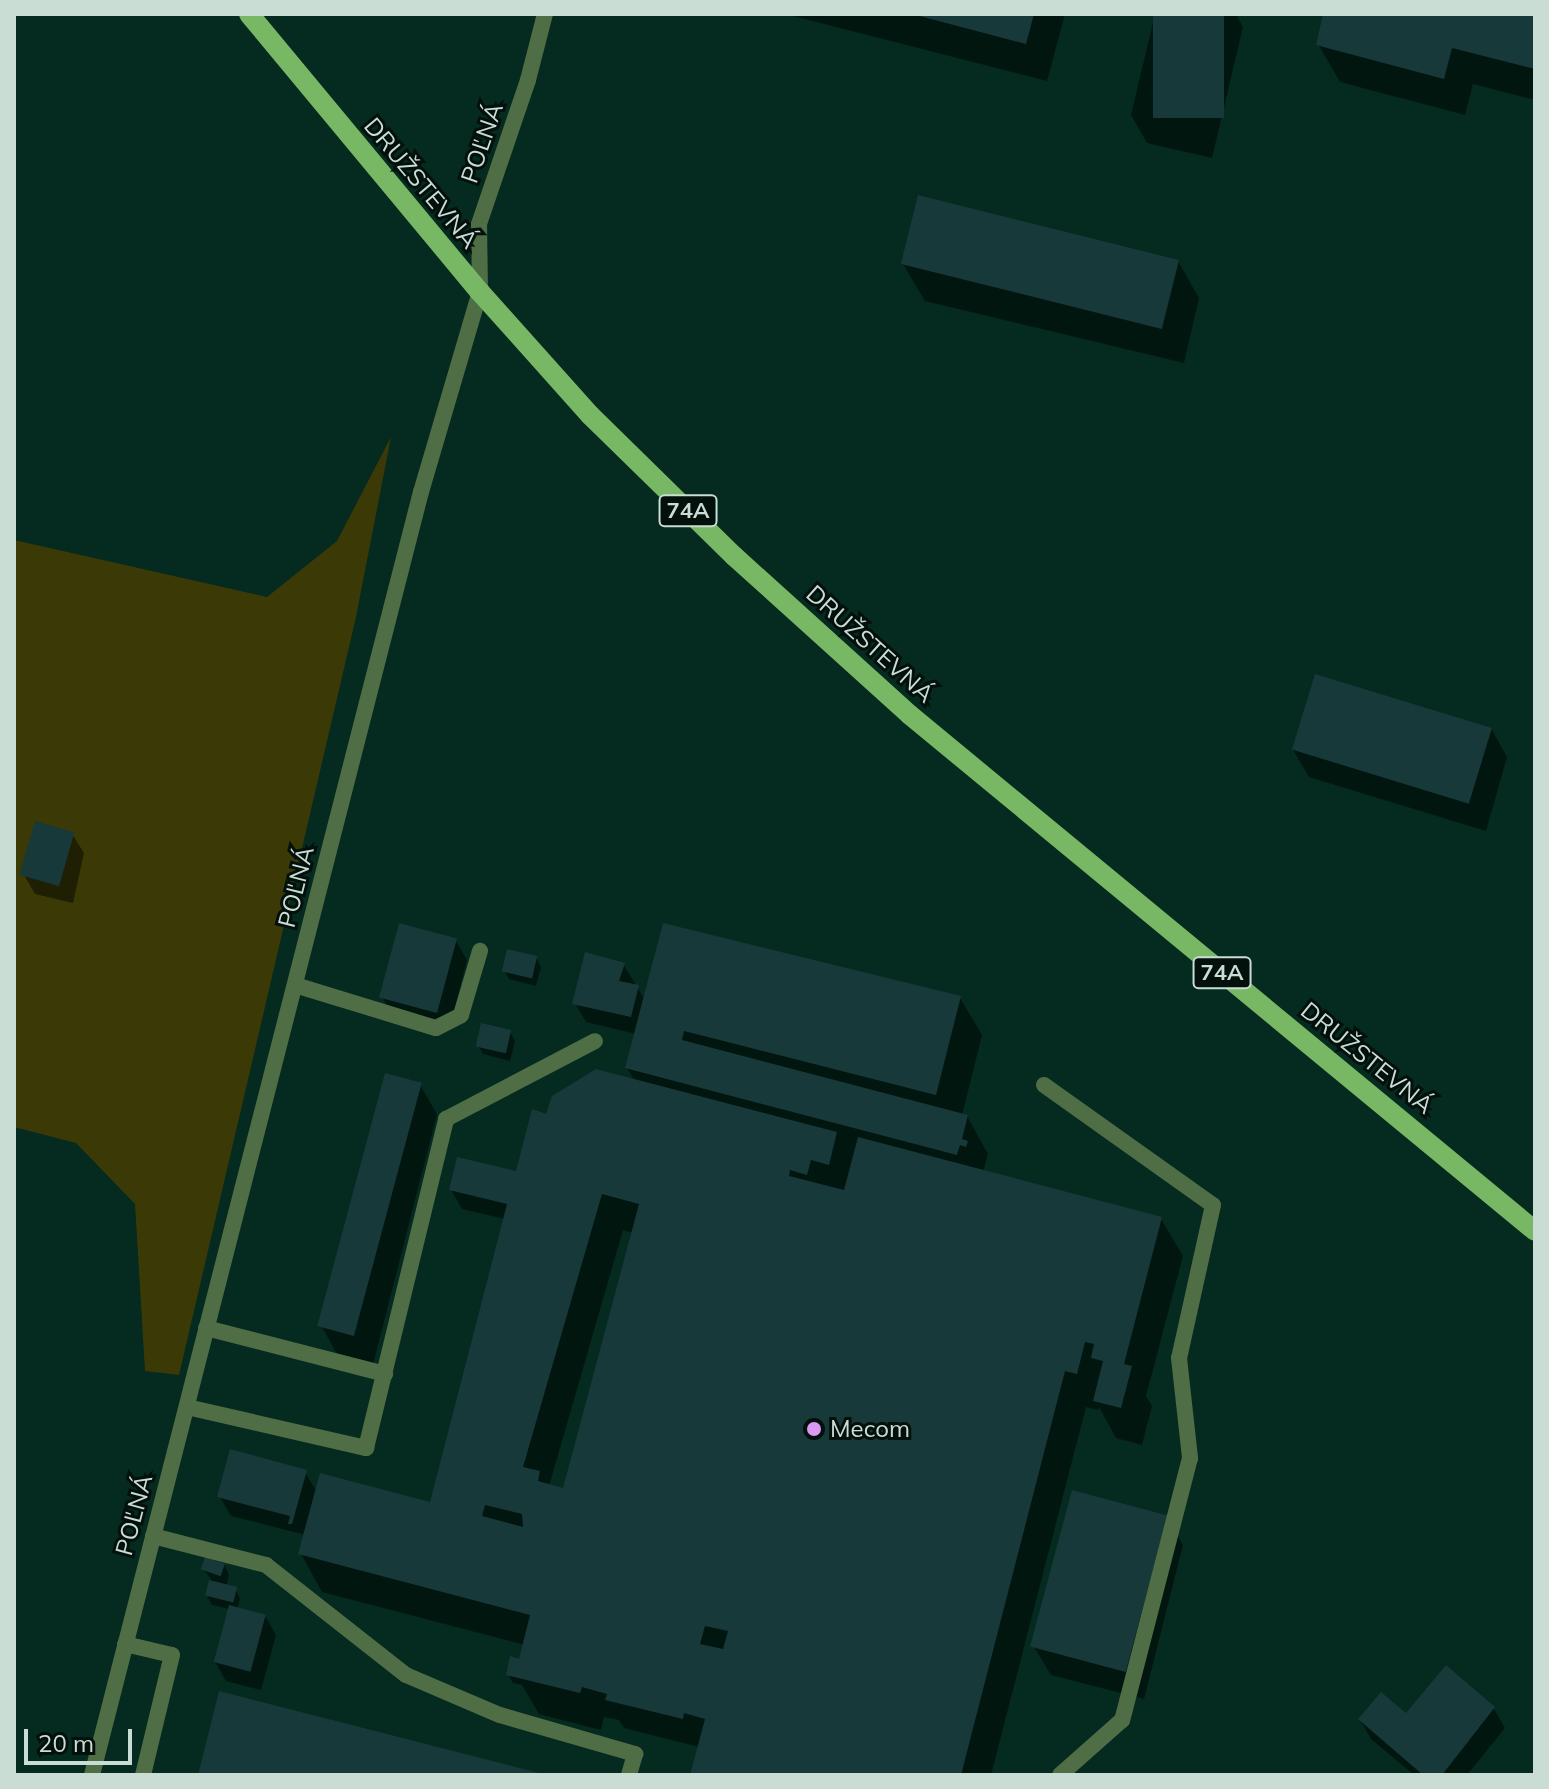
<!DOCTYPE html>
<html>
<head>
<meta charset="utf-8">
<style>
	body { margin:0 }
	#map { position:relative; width:1549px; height:1789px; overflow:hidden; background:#052a1f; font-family:Mulish,sans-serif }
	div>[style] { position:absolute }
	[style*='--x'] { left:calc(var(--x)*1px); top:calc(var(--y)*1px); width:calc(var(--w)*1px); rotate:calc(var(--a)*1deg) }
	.green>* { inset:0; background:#3b3a07 }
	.shadow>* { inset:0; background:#0007 }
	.building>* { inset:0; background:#18393a; transform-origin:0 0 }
	.lane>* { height:16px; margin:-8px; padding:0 8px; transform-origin:8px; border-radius:8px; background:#4f6e46 }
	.street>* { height:16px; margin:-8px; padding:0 8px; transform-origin:8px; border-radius:8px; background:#4f6e46 }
	.primary>* { height:20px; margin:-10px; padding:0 10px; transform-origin:10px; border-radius:10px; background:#78b865 }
	.dots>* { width:22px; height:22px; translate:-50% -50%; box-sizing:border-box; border:4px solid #03100b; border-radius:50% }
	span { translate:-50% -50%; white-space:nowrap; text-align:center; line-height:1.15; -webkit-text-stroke:6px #03100b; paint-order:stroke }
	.shield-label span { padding:2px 6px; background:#03100b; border:2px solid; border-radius:6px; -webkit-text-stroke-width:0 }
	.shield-label { font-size:22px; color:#caddd5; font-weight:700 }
	.street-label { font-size:24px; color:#caddd5 }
	.poi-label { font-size:24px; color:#caddd5 }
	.left { translate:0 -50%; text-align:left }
	.frame { position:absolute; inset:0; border:16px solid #caddd5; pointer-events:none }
	.scale { position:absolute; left:24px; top:1729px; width:108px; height:36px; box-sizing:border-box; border:4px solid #caddd5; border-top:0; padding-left:10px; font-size:24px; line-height:28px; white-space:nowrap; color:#caddd5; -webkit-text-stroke:6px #03100b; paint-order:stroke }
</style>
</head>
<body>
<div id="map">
	<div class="green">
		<div style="clip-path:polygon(391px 437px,356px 617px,179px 1375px,145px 1371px,135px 1204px,76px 1143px,14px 1127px,14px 540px,267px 597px,337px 541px)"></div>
	</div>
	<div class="shadow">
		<div style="clip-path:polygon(785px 14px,1065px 14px,1047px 81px)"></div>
		<div style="clip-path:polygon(1155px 14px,1236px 14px,1243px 27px,1212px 158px,1147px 143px,1131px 115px)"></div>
		<div style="clip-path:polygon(1326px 14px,1535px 14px,1535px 100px,1473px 84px,1465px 115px,1340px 82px,1318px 44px)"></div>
		<div style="clip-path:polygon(1178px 261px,1199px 298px,1184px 363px,925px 301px,903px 264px)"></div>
		<div style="clip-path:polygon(1491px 728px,1507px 757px,1486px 831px,1309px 777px,1292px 748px)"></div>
		<div style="clip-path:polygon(72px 834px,84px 853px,73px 903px,35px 894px,24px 875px)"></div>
		<div style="clip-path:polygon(456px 941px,467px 960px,449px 1031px,393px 1016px,382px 997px)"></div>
		<div style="clip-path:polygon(536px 958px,541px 967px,536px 986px,509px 979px,504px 970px)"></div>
		<div style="clip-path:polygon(evenodd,623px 964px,645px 1000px,960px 998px,982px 1035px,962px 1115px,967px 1116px,988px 1154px,983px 1172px,1161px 1219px,1183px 1256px,1146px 1396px,1152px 1406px,1142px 1445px,1116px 1438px,1099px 1407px,1098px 1410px,1086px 1407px,991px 1775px,692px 1775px,699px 1747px,624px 1728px,619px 1720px,604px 1717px,601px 1730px,539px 1714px,522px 1685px,513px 1683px,508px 1674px,520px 1664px,525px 1645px,322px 1592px,301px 1554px,306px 1535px,231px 1516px,220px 1497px,305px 1472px,317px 1492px,432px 1504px,505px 1219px,462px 1209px,451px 1190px,516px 1177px,548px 1116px,635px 1081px,627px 1068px,636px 1034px,586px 1022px,575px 1003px,623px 964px,623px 1230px,633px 1233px,565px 1491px,549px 1486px,623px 1230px)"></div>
		<div style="clip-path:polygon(510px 1032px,515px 1041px,510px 1061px,483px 1054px,478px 1045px)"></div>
		<div style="clip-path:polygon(420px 1085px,437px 1114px,373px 1365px,338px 1356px,322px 1327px)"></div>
		<div style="clip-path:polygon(1166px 1517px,1183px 1545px,1144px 1699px,1051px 1675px,1034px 1647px)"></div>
		<div style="clip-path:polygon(224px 1565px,229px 1574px,226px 1587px,235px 1589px,240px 1598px,237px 1609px,265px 1616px,276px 1635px,261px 1690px,226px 1681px,215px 1662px,229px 1609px,212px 1605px,207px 1596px,211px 1579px,203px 1569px)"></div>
		<div style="clip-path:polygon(1446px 1668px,1494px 1709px,1505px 1728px,1467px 1775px,1414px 1775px,1371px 1739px,1360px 1720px,1406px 1716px)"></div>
	</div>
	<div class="building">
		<div style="clip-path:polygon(912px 14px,1034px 14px,1026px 44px)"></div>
		<div style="left:1153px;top:14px;width:71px;height:104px"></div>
		<div style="clip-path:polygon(1323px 14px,1535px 14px,1535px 69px,1452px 48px,1444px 79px,1316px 45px)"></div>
		<div style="left:918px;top:195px;width:269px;height:71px;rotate:14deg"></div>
		<div style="left:1315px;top:674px;width:185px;height:79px;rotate:17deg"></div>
		<div style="left:35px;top:821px;width:41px;height:56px;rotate:16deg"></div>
		<div style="left:399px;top:923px;width:60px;height:77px;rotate:15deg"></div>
		<div style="clip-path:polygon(663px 923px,961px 996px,936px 1095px,684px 1031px,682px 1040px,968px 1115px,962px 1139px,968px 1141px,966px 1147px,960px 1145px,957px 1155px,625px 1068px)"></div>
		<div style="left:507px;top:949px;width:31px;height:23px;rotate:13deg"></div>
		<div style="clip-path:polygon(585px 952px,625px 963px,619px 981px,639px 985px,631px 1017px,572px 1004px)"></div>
		<div style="left:481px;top:1023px;width:31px;height:24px;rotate:13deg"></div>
		<div style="clip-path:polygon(evenodd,596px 1069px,837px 1132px,829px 1165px,811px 1160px,807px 1175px,790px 1170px,789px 1176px,844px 1190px,858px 1137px,1162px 1217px,1124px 1364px,1132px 1366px,1121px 1408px,1093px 1401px,1103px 1361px,1091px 1358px,1094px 1344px,1085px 1342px,1077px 1374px,1065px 1371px,961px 1775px,690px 1775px,705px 1719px,684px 1713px,683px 1719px,605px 1700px,607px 1694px,582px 1687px,580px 1693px,506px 1675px,510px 1656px,519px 1659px,530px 1615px,298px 1554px,320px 1473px,430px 1502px,507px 1204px,449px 1190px,457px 1157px,516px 1171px,532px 1109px,546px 1114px,552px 1096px,596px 1069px,602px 1194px,639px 1204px,563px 1488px,538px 1481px,540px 1471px,523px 1467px,602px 1194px,596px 1069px,485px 1505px,522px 1514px,523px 1527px,482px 1516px,485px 1505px,596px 1069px,705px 1626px,728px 1631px,723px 1649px,700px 1644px,705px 1626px)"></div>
		<div style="left:385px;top:1073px;width:38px;height:262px;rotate:15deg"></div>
		<div style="clip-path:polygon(230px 1449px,307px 1470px,292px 1524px,288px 1524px,290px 1516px,217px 1497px)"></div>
		<div style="left:1072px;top:1490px;width:99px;height:162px;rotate:15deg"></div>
		<div style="left:205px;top:1557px;width:21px;height:13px;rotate:19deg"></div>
		<div style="left:209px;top:1580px;width:29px;height:16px;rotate:14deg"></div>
		<div style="left:229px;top:1605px;width:38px;height:59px;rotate:15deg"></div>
		<div style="clip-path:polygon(1446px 1665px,1495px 1707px,1442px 1775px,1423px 1775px,1358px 1719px,1381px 1692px,1406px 1713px)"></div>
		<div style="clip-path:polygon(219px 1691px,543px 1774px,543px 1775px,198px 1775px)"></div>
	</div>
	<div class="lane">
		<div style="--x:295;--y:985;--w:147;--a:17"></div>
		<div style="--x:436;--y:1028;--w:28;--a:-27"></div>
		<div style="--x:461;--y:1015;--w:67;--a:-73.5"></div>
		<div style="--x:1044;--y:1085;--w:207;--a:35.4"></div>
		<div style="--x:1213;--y:1205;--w:157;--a:102.5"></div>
		<div style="--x:1179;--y:1358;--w:101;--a:83.7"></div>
		<div style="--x:1190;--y:1458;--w:271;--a:104.5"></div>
		<div style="--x:1122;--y:1720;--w:83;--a:138.4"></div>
		<div style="--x:206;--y:1328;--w:185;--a:14.4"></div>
		<div style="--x:187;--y:1407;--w:184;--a:12.9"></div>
		<div style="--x:366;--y:1448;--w:339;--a:-76.3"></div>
		<div style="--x:446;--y:1119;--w:168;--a:-27.6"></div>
		<div style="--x:153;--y:1536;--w:117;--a:14.4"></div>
		<div style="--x:266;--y:1565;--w:178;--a:38.2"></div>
		<div style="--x:406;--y:1675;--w:102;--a:23.1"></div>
		<div style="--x:500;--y:1715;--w:141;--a:16.1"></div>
		<div style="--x:635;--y:1754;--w:22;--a:106"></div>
		<div style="--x:125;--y:1644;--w:48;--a:13.2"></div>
		<div style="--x:172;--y:1655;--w:123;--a:103.6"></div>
	</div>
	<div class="street">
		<div style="--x:92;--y:1775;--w:1325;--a:-75.62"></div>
		<div style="--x:421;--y:492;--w:209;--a:-73.6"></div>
		<div style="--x:480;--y:292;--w:68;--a:-90.8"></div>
		<div style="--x:479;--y:224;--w:152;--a:-71.2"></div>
		<div style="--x:528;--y:80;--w:68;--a:-75.6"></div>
	</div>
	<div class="primary">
		<div style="--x:249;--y:14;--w:361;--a:50.3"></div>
		<div style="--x:480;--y:292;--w:165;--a:48.2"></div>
		<div style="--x:590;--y:415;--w:202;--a:44.4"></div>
		<div style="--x:734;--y:556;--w:237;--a:42.1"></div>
		<div style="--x:910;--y:715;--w:810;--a:39.54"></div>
	</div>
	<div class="dots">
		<div style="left:814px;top:1429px;background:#dc99f4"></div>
	</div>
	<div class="shield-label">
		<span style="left:688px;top:511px">74A</span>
		<span style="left:1222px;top:973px">74A</span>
	</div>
	<div class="street-label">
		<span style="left:482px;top:143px;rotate:-71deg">POĽNÁ</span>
		<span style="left:421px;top:183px;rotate:50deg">DRUŽSTEVNÁ</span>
		<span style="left:870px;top:644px;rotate:42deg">DRUŽSTEVNÁ</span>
		<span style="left:296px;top:887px;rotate:-76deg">POĽNÁ</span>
		<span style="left:1367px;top:1058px;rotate:39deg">DRUŽSTEVNÁ</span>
		<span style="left:134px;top:1515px;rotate:-75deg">POĽNÁ</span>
	</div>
	<div class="poi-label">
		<span class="left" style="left:830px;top:1429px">Mecom</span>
	</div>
	<div class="frame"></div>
	<div class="scale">20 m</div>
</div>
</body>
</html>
